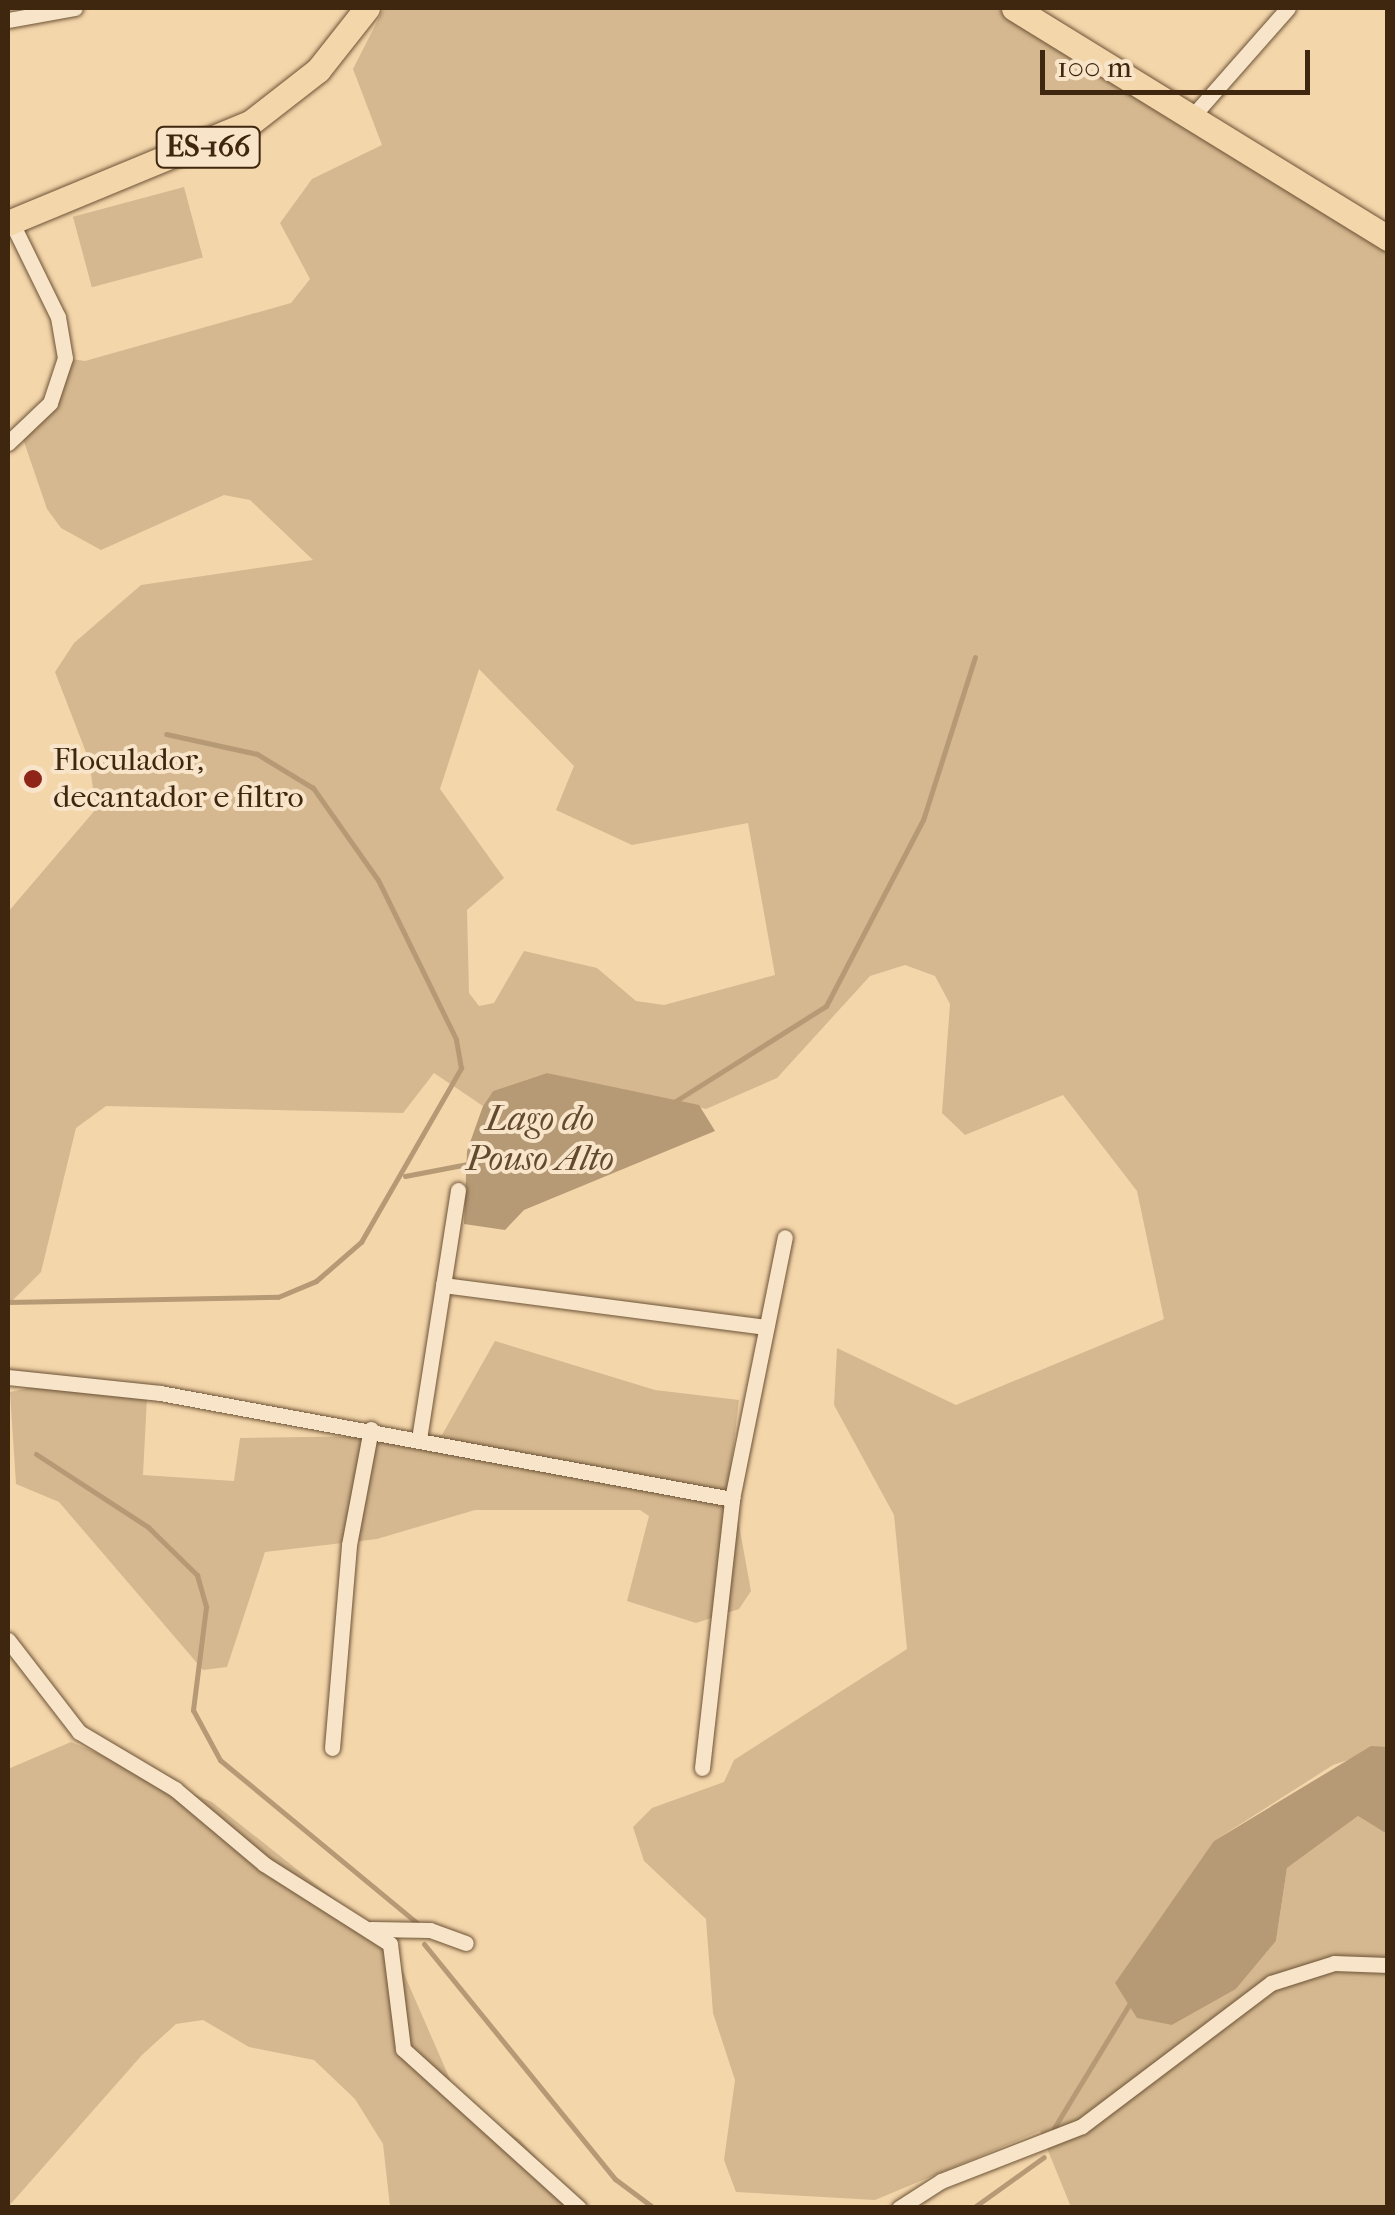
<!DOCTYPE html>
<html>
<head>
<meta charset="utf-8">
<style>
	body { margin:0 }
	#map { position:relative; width:1395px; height:2215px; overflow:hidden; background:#f4d6ab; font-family:"IM FELL French Canon",serif }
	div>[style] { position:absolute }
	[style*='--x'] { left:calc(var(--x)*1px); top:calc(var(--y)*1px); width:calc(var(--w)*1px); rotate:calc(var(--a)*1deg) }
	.green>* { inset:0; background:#d5b890; transform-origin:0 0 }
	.water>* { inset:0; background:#b69a76 }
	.stream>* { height:5px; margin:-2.5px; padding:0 2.5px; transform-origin:2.5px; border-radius:2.5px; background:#b69a76 }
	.roads { filter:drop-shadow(0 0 2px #6c5336) drop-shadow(0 0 2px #6c5336) }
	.minor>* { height:15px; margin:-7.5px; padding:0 7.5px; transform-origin:7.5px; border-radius:7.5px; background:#f8e4c8 }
	.primary>* { height:25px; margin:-12.5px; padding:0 12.5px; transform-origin:12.5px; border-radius:12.5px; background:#f4d6ab }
	.dots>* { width:28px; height:28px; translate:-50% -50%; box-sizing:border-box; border:5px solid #f8e4c8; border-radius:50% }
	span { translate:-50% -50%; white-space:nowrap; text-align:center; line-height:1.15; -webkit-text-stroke:8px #f8e4c8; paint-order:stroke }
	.shield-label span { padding:2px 8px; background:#f8e4c8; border:2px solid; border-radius:8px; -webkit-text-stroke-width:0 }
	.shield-label { font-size:30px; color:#3f270f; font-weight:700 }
	.poi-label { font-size:32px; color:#3f270f }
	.left { translate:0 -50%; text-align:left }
	.water-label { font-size:35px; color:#634a2e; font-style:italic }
	.frame { position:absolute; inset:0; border:10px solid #3f270f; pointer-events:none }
	.scale { position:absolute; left:1040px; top:50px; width:270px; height:45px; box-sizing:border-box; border:5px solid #3f270f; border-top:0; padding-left:12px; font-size:30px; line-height:35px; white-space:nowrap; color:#3f270f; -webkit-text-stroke:8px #f8e4c8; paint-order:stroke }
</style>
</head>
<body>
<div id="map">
	<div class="green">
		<div style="clip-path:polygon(evenodd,384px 8px,996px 8px,1387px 244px,1387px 1747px,1333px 1765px,1214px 1841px,1188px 1887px,1172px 2025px,1236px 1989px,1276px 1941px,1287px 1868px,1358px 1816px,1387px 1834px,1387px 2207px,1071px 2207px,1040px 2131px,875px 2200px,736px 2192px,724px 2160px,735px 2080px,713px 2013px,706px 1919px,644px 1861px,633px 1827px,652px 1808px,724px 1782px,734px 1760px,907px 1649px,894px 1515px,834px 1405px,837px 1348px,956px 1405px,1164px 1319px,1137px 1191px,1063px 1095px,965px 1135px,942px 1113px,950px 1004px,935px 976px,905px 965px,870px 976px,777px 1078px,706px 1109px,547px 1073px,493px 1091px,483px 1106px,434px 1073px,403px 1113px,106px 1106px,76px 1128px,41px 1272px,8px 1305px,8px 912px,96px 809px,89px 760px,55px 672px,74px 643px,141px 585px,313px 560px,250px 500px,224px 495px,101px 550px,61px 528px,47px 509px,20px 430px,55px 384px,58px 357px,85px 361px,291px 303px,310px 279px,280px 223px,312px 179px,382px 145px,353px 69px,384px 8px,479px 669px,574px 766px,556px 810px,632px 845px,748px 823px,775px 975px,664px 1005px,636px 1001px,597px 968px,524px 951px,494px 1003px,479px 1006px,469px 993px,467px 910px,504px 878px,440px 789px,479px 669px)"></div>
		<div style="left:184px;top:187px;width:73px;height:115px;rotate:75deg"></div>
		<div style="clip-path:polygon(495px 1341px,655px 1390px,739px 1400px,730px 1475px,751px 1591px,739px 1609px,696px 1623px,627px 1601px,649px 1516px,640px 1510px,475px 1510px,377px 1539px,265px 1552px,227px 1667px,203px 1670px,59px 1502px,16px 1484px,10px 1392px,62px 1381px,147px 1397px,143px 1475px,234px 1481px,240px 1438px,442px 1435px)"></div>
		<div style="clip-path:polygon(71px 1742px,212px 1802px,391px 1944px,459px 2100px,520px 2140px,581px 2207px,390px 2207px,383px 2144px,355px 2099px,314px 2060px,249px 2047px,203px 2020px,176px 2024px,142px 2055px,8px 2207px,8px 1769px)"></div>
	</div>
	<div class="water">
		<div style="clip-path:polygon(547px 1073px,699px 1105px,715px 1131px,524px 1210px,505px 1230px,464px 1224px,467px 1151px,483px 1106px,493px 1091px)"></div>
		<div style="clip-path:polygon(1371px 1746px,1387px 1747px,1387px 1834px,1358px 1816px,1287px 1868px,1276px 1941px,1236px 1989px,1172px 2025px,1137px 2018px,1115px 1983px,1214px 1841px)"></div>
	</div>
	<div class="stream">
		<div style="--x:674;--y:1102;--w:180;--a:-32.3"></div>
		<div style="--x:826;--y:1006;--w:210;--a:-62.5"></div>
		<div style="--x:923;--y:820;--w:171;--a:-72.3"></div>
		<div style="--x:405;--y:1176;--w:69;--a:-10.8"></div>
		<div style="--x:8;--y:1302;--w:270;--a:-1.1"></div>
		<div style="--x:278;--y:1297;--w:41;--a:-22.8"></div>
		<div style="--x:316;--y:1281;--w:60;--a:-40.9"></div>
		<div style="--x:361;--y:1242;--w:201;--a:-60.1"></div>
		<div style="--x:461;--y:1068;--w:29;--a:-100"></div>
		<div style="--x:456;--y:1039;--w:177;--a:-116.1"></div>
		<div style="--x:378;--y:880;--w:113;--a:-125.2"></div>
		<div style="--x:313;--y:788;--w:66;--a:-148.7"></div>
		<div style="--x:257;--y:754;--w:93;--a:-167.6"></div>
		<div style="--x:36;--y:1454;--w:134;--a:33.1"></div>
		<div style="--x:148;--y:1527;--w:69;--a:44.4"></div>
		<div style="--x:197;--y:1575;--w:33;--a:74"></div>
		<div style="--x:206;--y:1607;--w:104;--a:97.2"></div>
		<div style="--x:193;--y:1710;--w:57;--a:61.6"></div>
		<div style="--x:220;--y:1760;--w:256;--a:39.6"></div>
		<div style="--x:424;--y:1944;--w:303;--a:50.9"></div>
		<div style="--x:615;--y:2179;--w:49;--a:36.6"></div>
		<div style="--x:1054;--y:2128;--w:146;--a:-58.7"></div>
		<div style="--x:973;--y:2208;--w:87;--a:-35.7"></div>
	</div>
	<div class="roads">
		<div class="minor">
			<div style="--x:8;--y:20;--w:68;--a:-10.2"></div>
			<div style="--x:1190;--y:119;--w:148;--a:-48.6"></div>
			<div style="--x:8;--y:443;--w:58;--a:-43.6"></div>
			<div style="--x:50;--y:403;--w:47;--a:-71.6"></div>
			<div style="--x:65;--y:358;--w:42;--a:-99.7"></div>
			<div style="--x:58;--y:317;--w:105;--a:-116.1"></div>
			<div style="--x:443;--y:1285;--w:326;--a:7.4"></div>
			<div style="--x:8;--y:1377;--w:153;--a:6"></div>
			<div style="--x:160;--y:1393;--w:582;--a:10.5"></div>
			<div style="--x:419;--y:1439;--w:252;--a:-81.1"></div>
			<div style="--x:8;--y:1640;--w:116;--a:52.3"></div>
			<div style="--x:79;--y:1732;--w:112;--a:30.7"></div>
			<div style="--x:175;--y:1789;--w:116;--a:40.1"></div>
			<div style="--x:264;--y:1864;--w:149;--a:32.4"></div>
			<div style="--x:390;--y:1944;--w:106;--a:82.9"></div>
			<div style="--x:403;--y:2049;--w:237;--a:42.1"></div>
			<div style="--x:332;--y:1748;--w:204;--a:-85.2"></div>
			<div style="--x:349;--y:1545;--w:118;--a:-79.3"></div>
			<div style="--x:702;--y:1768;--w:271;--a:-83.6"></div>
			<div style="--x:732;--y:1499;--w:267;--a:-78.6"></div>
			<div style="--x:371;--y:1929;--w:59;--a:1"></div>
			<div style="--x:430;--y:1930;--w:38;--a:20"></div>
			<div style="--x:899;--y:2208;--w:50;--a:-32.7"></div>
			<div style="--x:941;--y:2181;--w:151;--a:-21.3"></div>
			<div style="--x:1082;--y:2126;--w:237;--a:-37.1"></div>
			<div style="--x:1271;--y:1983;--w:66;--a:-17.6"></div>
			<div style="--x:1334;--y:1963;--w:54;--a:2.1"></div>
		</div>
		<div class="primary">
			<div style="--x:1014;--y:8;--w:439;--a:31.6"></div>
			<div style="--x:8;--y:223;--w:262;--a:-22.5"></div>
			<div style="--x:250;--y:123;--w:86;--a:-37.9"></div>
			<div style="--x:318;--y:70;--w:79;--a:-51.7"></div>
		</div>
	</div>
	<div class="dots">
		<div style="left:33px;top:779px;background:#8f2418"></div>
	</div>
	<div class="shield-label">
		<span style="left:208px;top:147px">ES-166</span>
	</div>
	<div class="poi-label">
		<span class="left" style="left:53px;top:779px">Floculador,<br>decantador e filtro</span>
	</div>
	<div class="water-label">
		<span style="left:540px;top:1139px">Lago do<br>Pouso Alto</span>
	</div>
	<div class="frame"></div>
	<div class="scale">100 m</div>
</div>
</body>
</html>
